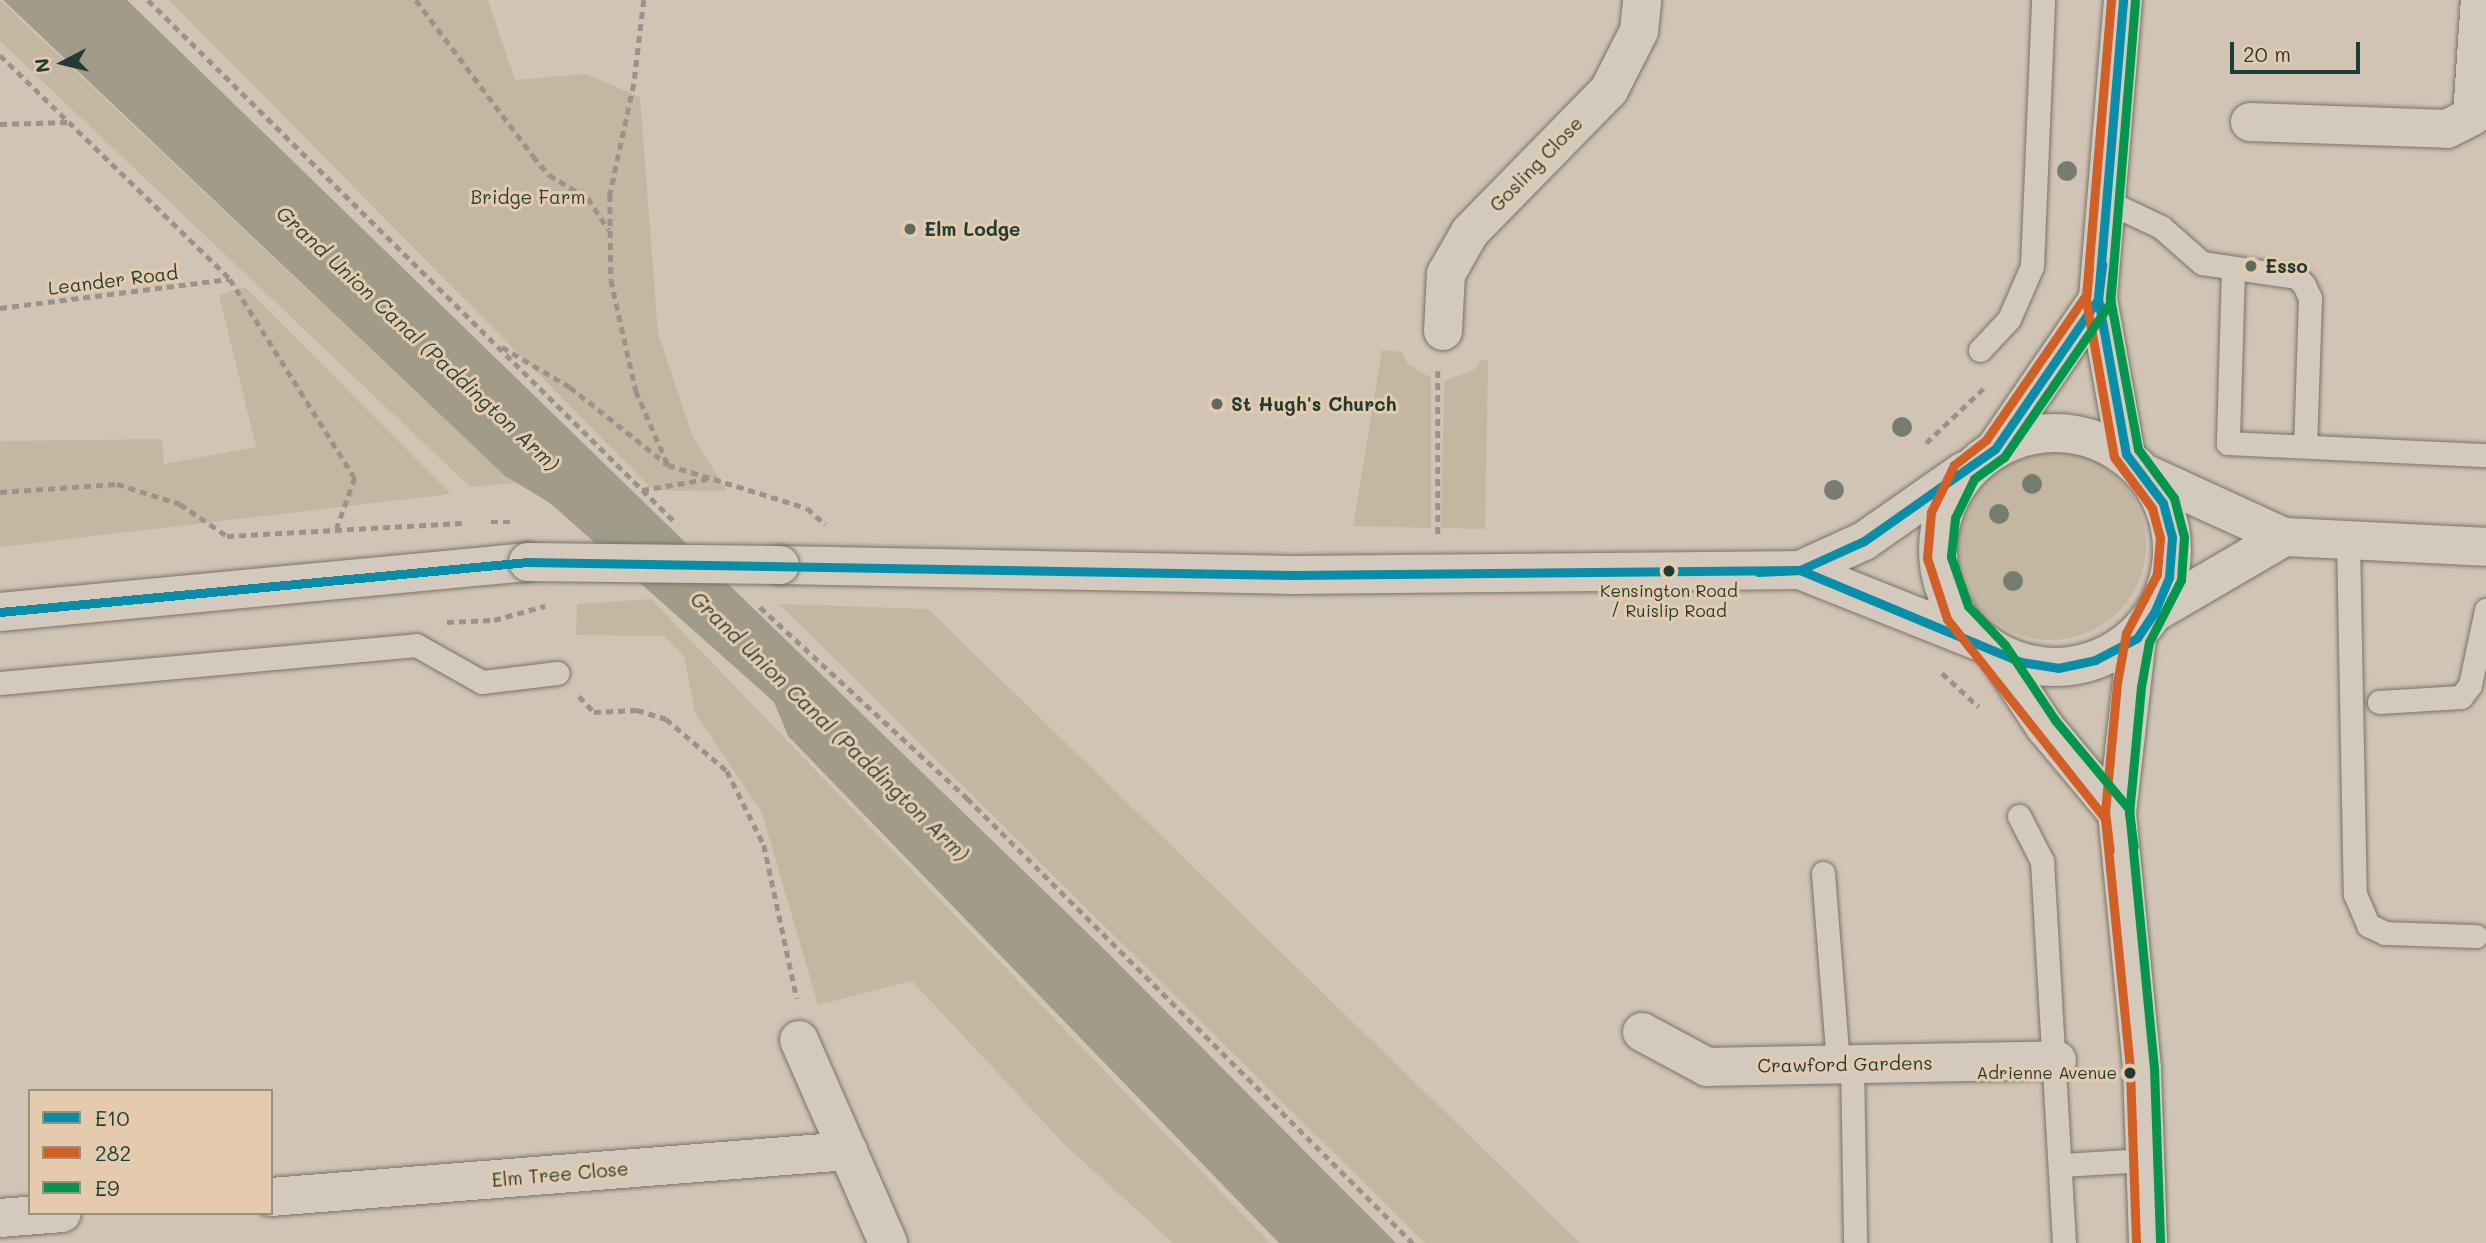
<!DOCTYPE html>
<html>
<head>
<meta charset="utf-8">
<style>
	body { margin:0 }
	#map { position:relative; width:2486px; height:1243px; overflow:hidden; background:#d1c4b4; font-family:Mali,sans-serif }
	div>[style] { position:absolute }
	[style*='--x'] { left:calc(var(--x)*1px); top:calc(var(--y)*1px); width:calc(var(--w)*1px); rotate:calc(var(--a)*1deg) }
	.green>* { inset:0; background:#c4b7a2 }
	.round { border-radius:50% }
	.water>* { inset:0; background:#a19c89 }
	.path>* { height:4.5px; margin-top:-2.25px; transform-origin:0; background:repeating-linear-gradient(90deg,#98948c 0 7px,transparent 0 12px) }
	.roads { filter:drop-shadow(0 0 2px #75746b) drop-shadow(0 0 2px #75746b) }
	.service>* { height:23px; margin:-11.5px; padding:0 11.5px; transform-origin:11.5px; border-radius:11.5px; background:#d3c9bd }
	.minor>* { height:38px; margin:-19px; padding:0 19px; transform-origin:19px; border-radius:19px; background:#d3c9bd }
	.tertiary>* { height:38px; margin:-19px; padding:0 19px; transform-origin:19px; border-radius:19px; background:#d3c9bd }
	.secondary>* { height:38px; margin:-19px; padding:0 19px; transform-origin:19px; border-radius:19px; background:#d3c9bd }
	.secondary>.ring { margin:-19px; padding:0; box-sizing:content-box; background:none; border:38px solid #d3c9bd; border-radius:50% }
	.path-bridge>* { height:4.5px; margin-top:-2.25px; transform-origin:0; background:repeating-linear-gradient(90deg,#98948c 0 7px,transparent 0 12px) }
	.bridges { filter:drop-shadow(0 0 2px #75746b) drop-shadow(0 0 2px #75746b) }
	.tertiary-bridge>* { height:38px; margin:-19px; padding:0 19px; transform-origin:19px; border-radius:19px; background:#d3c9bd }
	.bus-1>* { height:9px; margin:-4.5px; padding:0 4.5px; transform-origin:4.5px; border-radius:4.5px; background:#088ea8 }
	.bus-2>* { height:9px; margin:-4.5px; padding:0 4.5px; transform-origin:4.5px; border-radius:4.5px; background:#d25f25 }
	.bus-3>* { height:9px; margin:-4.5px; padding:0 4.5px; transform-origin:4.5px; border-radius:4.5px; background:#05964d }
	.trees>* { width:20px; height:20px; margin:-10px; border-radius:50%; background:#747d70 }
	.dots>* { width:19px; height:19px; translate:-50% -50%; box-sizing:border-box; border:4px solid #e5cbad; border-radius:50% }
	span { translate:-50% -50%; white-space:nowrap; text-align:center; line-height:1.15; -webkit-text-stroke:6px #e5cbad; paint-order:stroke }
	.bus-label { font-size:17px; color:#1f3d34 }
	.right { translate:-100% -50%; text-align:right }
	.street-label { font-size:19px; color:#1f3d34 }
	.park-label { font-size:19px; color:#274339 }
	.poi-label { font-size:19px; color:#1f3d34; font-weight:700 }
	.left { translate:0 -50%; text-align:left }
	.water-label { font-size:21px; color:#2a453b; font-style:italic }
	.legend { position:absolute; left:28px; top:1089px; width:245px; height:126px; box-sizing:border-box; background:#e5cbad; border:2px solid #96927d; margin:0; padding:9px 12px; list-style:none; font-size:21px; color:#1f3d34 }
	.legend li { display:flex; align-items:center; gap:14px; height:35px }
	.legend b { width:35px; border:2px solid #96927d }
	.north { position:absolute; left:28px; top:28px; width:70px; height:70px; -webkit-text-stroke:5px #e5cbad; paint-order:stroke; rotate:263deg; font-size:19px; font-weight:700; line-height:28px; text-align:center; color:#1f3d34 }
	.north::after { content:''; display:block; margin:auto; width:24px; height:32px; background:#1f3d34; clip-path:polygon(50% 0,100% 100%,50% 72%,0 100%) }
	.scale { position:absolute; left:2230px; top:42px; width:130px; height:32px; box-sizing:border-box; border:4px solid #1f3d34; border-top:0; padding-left:9px; font-size:21px; line-height:24px; white-space:nowrap; color:#1f3d34; -webkit-text-stroke:5px #e5cbad; paint-order:stroke }
</style>
</head>
<body>
<div id="map">
	<div class="green">
		<div style="clip-path:polygon(0 0,505px 476px,517px 483px,470px 487px,0 41px)"></div>
		<div style="clip-path:polygon(169px 0,488px 0,515px 80px,586px 74px,640px 97px,658px 333px,692px 435px,727px 491px,653px 490px)"></div>
		<div style="clip-path:polygon(245px 287px,451px 494px,0 547px,0 441px,162px 439px,164px 464px,256px 447px,219px 295px)"></div>
		<div style="clip-path:polygon(1382px 350px,1402px 352px,1408px 364px,1431px 378px,1431px 528px,1353px 526px)"></div>
		<div style="clip-path:polygon(1482px 359px,1488px 361px,1485px 529px,1441px 528px,1444px 381px,1474px 370px)"></div>
		<div class="round" style="left:1956px;top:450px;width:190px;height:190px"></div>
		<div style="clip-path:polygon(651px 599px,1270px 1243px,1173px 1243px,1064px 1144px,912px 981px,818px 1005px,762px 813px,695px 713px,684px 656px,664px 636px,576px 635px,577px 604px)"></div>
		<div style="clip-path:polygon(779px 604px,928px 609px,1580px 1243px,1425px 1243px)"></div>
	</div>
	<div class="water">
		<div style="clip-path:polygon(3px 0,127px 0,1107px 952px,1396px 1243px,1279px 1243px,788px 736px,774px 702px,550px 503px,505px 476px)"></div>
	</div>
	<div class="path">
		<div style="--x:148;--y:0;--w:742;--a:44.73"></div>
		<div style="--x:416;--y:0;--w:195;--a:53.1"></div>
		<div style="--x:533;--y:156;--w:25;--a:50"></div>
		<div style="--x:549;--y:175;--w:45;--a:30.5"></div>
		<div style="--x:588;--y:198;--w:38;--a:57"></div>
		<div style="--x:644;--y:0;--w:85;--a:96.8"></div>
		<div style="--x:634;--y:84;--w:114;--a:102.2"></div>
		<div style="--x:610;--y:195;--w:85;--a:89.3"></div>
		<div style="--x:611;--y:280;--w:114;--a:77.3"></div>
		<div style="--x:636;--y:391;--w:81;--a:66.6"></div>
		<div style="--x:0;--y:55;--w:321;--a:44.2"></div>
		<div style="--x:230;--y:279;--w:235;--a:57.9"></div>
		<div style="--x:355;--y:478;--w:53;--a:109.8"></div>
		<div style="--x:0;--y:124;--w:68;--a:-1.7"></div>
		<div style="--x:0;--y:308;--w:231;--a:-7.2"></div>
		<div style="--x:502;--y:347;--w:79;--a:30.5"></div>
		<div style="--x:570;--y:387;--w:125;--a:38.5"></div>
		<div style="--x:668;--y:465;--w:145;--a:17.2"></div>
		<div style="--x:807;--y:508;--w:25;--a:42"></div>
		<div style="--x:1438;--y:371;--w:163;--a:90"></div>
		<div style="--x:1926;--y:443;--w:79;--a:-43.5"></div>
		<div style="--x:642;--y:490;--w:66;--a:-9.6"></div>
		<div style="--x:0;--y:492;--w:117;--a:-3.9"></div>
		<div style="--x:117;--y:484;--w:66;--a:17.6"></div>
		<div style="--x:180;--y:504;--w:57;--a:34.2"></div>
		<div style="--x:227;--y:536;--w:235;--a:-3.2"></div>
		<div style="--x:760;--y:607;--w:282;--a:42.7"></div>
		<div style="--x:967;--y:798;--w:630;--a:44.94"></div>
		<div style="--x:447;--y:622;--w:47;--a:-2.4"></div>
		<div style="--x:494;--y:620;--w:53;--a:-15.4"></div>
		<div style="--x:1942;--y:673;--w:50;--a:42.6"></div>
		<div style="--x:579;--y:696;--w:22;--a:47"></div>
		<div style="--x:594;--y:712;--w:43;--a:-2.7"></div>
		<div style="--x:637;--y:710;--w:30;--a:17"></div>
		<div style="--x:666;--y:719;--w:80;--a:40.4"></div>
		<div style="--x:727;--y:771;--w:83;--a:63.4"></div>
		<div style="--x:764;--y:845;--w:157;--a:77.9"></div>
	</div>
	<div class="roads">
		<div class="service">
			<div style="--x:2108;--y:202;--w:59;--a:25.3"></div>
			<div style="--x:2161;--y:227;--w:55;--a:41.3"></div>
			<div style="--x:2202;--y:263;--w:96;--a:8.4"></div>
			<div style="--x:2297;--y:277;--w:11;--a:49"></div>
			<div style="--x:2304;--y:285;--w:14;--a:65"></div>
			<div style="--x:2310;--y:298;--w:148;--a:91.9"></div>
			<div style="--x:2233;--y:270;--w:173;--a:91.7"></div>
			<div style="--x:2228;--y:443;--w:258;--a:2.7"></div>
			<div style="--x:1980;--y:350;--w:42;--a:-46.9"></div>
			<div style="--x:2009;--y:319;--w:58;--a:-66.5"></div>
			<div style="--x:2032;--y:266;--w:266;--a:-87.6"></div>
			<div style="--x:2348;--y:540;--w:354;--a:88.9"></div>
			<div style="--x:2355;--y:894;--w:34;--a:67"></div>
			<div style="--x:2368;--y:925;--w:19;--a:25"></div>
			<div style="--x:2385;--y:933;--w:91;--a:1.9"></div>
			<div style="--x:0;--y:683;--w:418;--a:-5.2"></div>
			<div style="--x:416;--y:645;--w:76;--a:29.3"></div>
			<div style="--x:482;--y:682;--w:76;--a:-6.8"></div>
			<div style="--x:2379;--y:702;--w:82;--a:-3.5"></div>
			<div style="--x:2461;--y:697;--w:15;--a:-53"></div>
			<div style="--x:2470;--y:685;--w:77;--a:-78"></div>
			<div style="--x:2019;--y:816;--w:51;--a:62.9"></div>
			<div style="--x:2042;--y:861;--w:383;--a:86.7"></div>
			<div style="--x:1823;--y:873;--w:192;--a:85.5"></div>
			<div style="--x:1852;--y:1064;--w:179;--a:89"></div>
			<div style="--x:2061;--y:1165;--w:85;--a:-3.4"></div>
		</div>
		<div class="minor">
			<div style="--x:2250;--y:122;--w:197;--a:2"></div>
			<div style="--x:2447;--y:129;--w:28;--a:-27"></div>
			<div style="--x:2472;--y:116;--w:116;--a:-86.1"></div>
			<div style="--x:1443;--y:331;--w:57;--a:-87"></div>
			<div style="--x:1446;--y:274;--w:48;--a:-60.3"></div>
			<div style="--x:1470;--y:232;--w:199;--a:-45.6"></div>
			<div style="--x:1609;--y:90;--w:66;--a:-63"></div>
			<div style="--x:1639;--y:31;--w:31;--a:-84"></div>
			<div style="--x:1642;--y:1032;--w:74;--a:28.3"></div>
			<div style="--x:1707;--y:1067;--w:350;--a:-1.1"></div>
			<div style="--x:799;--y:1040;--w:222;--a:66.3"></div>
			<div style="--x:271;--y:1197;--w:579;--a:-4.56"></div>
			<div style="--x:0;--y:1218;--w:62;--a:-4.6"></div>
		</div>
		<div class="tertiary">
			<div style="--x:2144;--y:473;--w:154;--a:24.6"></div>
			<div style="--x:2284;--y:537;--w:202;--a:2.8"></div>
			<div style="--x:780;--y:565;--w:512;--a:1.12"></div>
			<div style="--x:1292;--y:575;--w:508;--a:-0.56"></div>
			<div style="--x:1800;--y:570;--w:70;--a:-24.4"></div>
			<div style="--x:1864;--y:541;--w:122;--a:-35"></div>
			<div style="--x:1800;--y:570;--w:192;--a:21.7"></div>
			<div style="--x:0;--y:612;--w:530;--a:-5.41"></div>
			<div style="--x:2154;--y:613;--w:151;--a:-30.3"></div>
		</div>
		<div class="secondary">
			<div style="--x:2123;--y:0;--w:300;--a:94.8"></div>
			<div style="--x:2098;--y:299;--w:158;--a:79.8"></div>
			<div class="ring" style="left:1938px;top:433px;width:196px;height:196px"></div>
			<div style="--x:1995;--y:449;--w:182;--a:-55.5"></div>
			<div style="--x:2137;--y:638;--w:176;--a:96.5"></div>
			<div style="--x:2117;--y:813;--w:257;--a:84.4"></div>
			<div style="--x:2142;--y:1069;--w:174;--a:88"></div>
			<div style="--x:1996;--y:653;--w:89;--a:56.5"></div>
			<div style="--x:2045;--y:727;--w:112;--a:50.1"></div>
		</div>
	</div>
	<div class="path-bridge">
		<div style="--x:491;--y:522;--w:23;--a:0"></div>
	</div>
	<div class="bridges">
		<div class="tertiary-bridge">
			<div style="--x:528;--y:562;--w:252;--a:0.7"></div>
		</div>
	</div>
	<div class="bus-1">
		<div style="--x:1758;--y:572;--w:42;--a:-2.7"></div>
		<div style="--x:1800;--y:570;--w:70;--a:-24.4"></div>
		<div style="--x:1864;--y:541;--w:160;--a:-35.1"></div>
		<div style="--x:1995;--y:449;--w:182;--a:-55.5"></div>
		<div style="--x:2098;--y:299;--w:35;--a:-83"></div>
		<div style="--x:0;--y:612;--w:530;--a:-5.41"></div>
		<div style="--x:528;--y:562;--w:764;--a:0.97"></div>
		<div style="--x:1292;--y:575;--w:508;--a:-0.56"></div>
		<div style="--x:1800;--y:570;--w:239;--a:22.6"></div>
		<div style="--x:2021;--y:662;--w:37;--a:9"></div>
		<div style="--x:2058;--y:668;--w:38;--a:-12"></div>
		<div style="--x:2095;--y:660;--w:47;--a:-27.6"></div>
		<div style="--x:2137;--y:638;--w:30;--a:-56"></div>
		<div style="--x:2154;--y:613;--w:39;--a:-67"></div>
		<div style="--x:2169;--y:577;--w:40;--a:-85.7"></div>
		<div style="--x:2172;--y:537;--w:35;--a:-105"></div>
		<div style="--x:2163;--y:503;--w:61;--a:-127.1"></div>
		<div style="--x:2126;--y:454;--w:158;--a:-100.2"></div>
		<div style="--x:2098;--y:299;--w:300;--a:-85.2"></div>
	</div>
	<div class="bus-2">
		<div style="--x:2111;--y:0;--w:296;--a:94.8"></div>
		<div style="--x:2086;--y:295;--w:176;--a:124.6"></div>
		<div style="--x:1986;--y:440;--w:41;--a:142"></div>
		<div style="--x:1954;--y:465;--w:52;--a:116.1"></div>
		<div style="--x:1931;--y:512;--w:46;--a:95"></div>
		<div style="--x:1927;--y:558;--w:64;--a:71.8"></div>
		<div style="--x:1947;--y:619;--w:254;--a:51.6"></div>
		<div style="--x:2105;--y:818;--w:253;--a:84.3"></div>
		<div style="--x:2130;--y:1070;--w:173;--a:88"></div>
		<div style="--x:2089;--y:266;--w:34;--a:95"></div>
		<div style="--x:2086;--y:300;--w:159;--a:79.9"></div>
		<div style="--x:2114;--y:457;--w:64;--a:53.3"></div>
		<div style="--x:2152;--y:508;--w:31;--a:75"></div>
		<div style="--x:2160;--y:538;--w:36;--a:95"></div>
		<div style="--x:2157;--y:574;--w:67;--a:117.7"></div>
		<div style="--x:2126;--y:633;--w:51;--a:100.2"></div>
		<div style="--x:2117;--y:683;--w:130;--a:95.3"></div>
		<div style="--x:2105;--y:812;--w:39;--a:83"></div>
	</div>
	<div class="bus-3">
		<div style="--x:2135;--y:1;--w:303;--a:94.7"></div>
		<div style="--x:2110;--y:303;--w:187;--a:124.5"></div>
		<div style="--x:2004;--y:457;--w:37;--a:144"></div>
		<div style="--x:1974;--y:479;--w:43;--a:116"></div>
		<div style="--x:1955;--y:518;--w:39;--a:96"></div>
		<div style="--x:1951;--y:557;--w:52;--a:70.9"></div>
		<div style="--x:1968;--y:606;--w:54;--a:46.5"></div>
		<div style="--x:2005;--y:645;--w:90;--a:56.3"></div>
		<div style="--x:2055;--y:720;--w:116;--a:50.3"></div>
		<div style="--x:2129;--y:809;--w:260;--a:84.5"></div>
		<div style="--x:2154;--y:1068;--w:175;--a:88"></div>
		<div style="--x:2113;--y:268;--w:30;--a:96"></div>
		<div style="--x:2110;--y:298;--w:154;--a:79.5"></div>
		<div style="--x:2138;--y:449;--w:61;--a:53.7"></div>
		<div style="--x:2174;--y:498;--w:40;--a:75.6"></div>
		<div style="--x:2184;--y:537;--w:43;--a:94"></div>
		<div style="--x:2181;--y:580;--w:70;--a:117.3"></div>
		<div style="--x:2149;--y:642;--w:46;--a:100.1"></div>
		<div style="--x:2141;--y:687;--w:127;--a:95.4"></div>
		<div style="--x:2129;--y:813;--w:34;--a:82"></div>
	</div>
	<div class="trees">
		<div style="left:2067px;top:171px"></div>
		<div style="left:1902px;top:427px"></div>
		<div style="left:2032px;top:484px"></div>
		<div style="left:1834px;top:490px"></div>
		<div style="left:1999px;top:514px"></div>
		<div style="left:2013px;top:581px"></div>
	</div>
	<div class="dots">
		<div style="left:910px;top:229px;background:#5d6c61"></div>
		<div style="left:2251px;top:266px;background:#5d6c61"></div>
		<div style="left:1217px;top:404px;background:#5d6c61"></div>
		<div style="left:1669px;top:571px;background:#1f3d34"></div>
		<div style="left:2130px;top:1073px;background:#1f3d34"></div>
	</div>
	<div class="bus-label">
		<span style="left:1669px;top:601px">Kensington Road<br>/ Ruislip Road</span>
		<span class="right" style="left:2117px;top:1073px">Adrienne Avenue</span>
	</div>
	<div class="street-label">
		<span style="left:1536px;top:164px;rotate:-46deg">Gosling Close</span>
		<span style="left:113px;top:280px;rotate:-7deg">Leander Road</span>
		<span style="left:1845px;top:1064px;rotate:-1deg">Crawford Gardens</span>
		<span style="left:560px;top:1174px;rotate:-5deg">Elm Tree Close</span>
	</div>
	<div class="park-label">
		<span style="left:528px;top:197px">Bridge Farm</span>
	</div>
	<div class="poi-label">
		<span class="left" style="left:924px;top:229px">Elm Lodge</span>
		<span class="left" style="left:2265px;top:266px">Esso</span>
		<span class="left" style="left:1231px;top:404px">St Hugh's Church</span>
	</div>
	<div class="water-label">
		<span style="left:418px;top:338px;rotate:43deg">Grand Union Canal (Paddington Arm)</span>
		<span style="left:830px;top:726px;rotate:44deg">Grand Union Canal (Paddington Arm)</span>
	</div>
	<ul class="legend">
	<li><b style="height:9px;background:#088ea8"></b>E10</li>
	<li><b style="height:9px;background:#d25f25"></b>282</li>
	<li><b style="height:9px;background:#05964d"></b>E9</li>
	</ul>
	<div class="north">N</div>
	<div class="scale">20 m</div>
</div>
</body>
</html>
